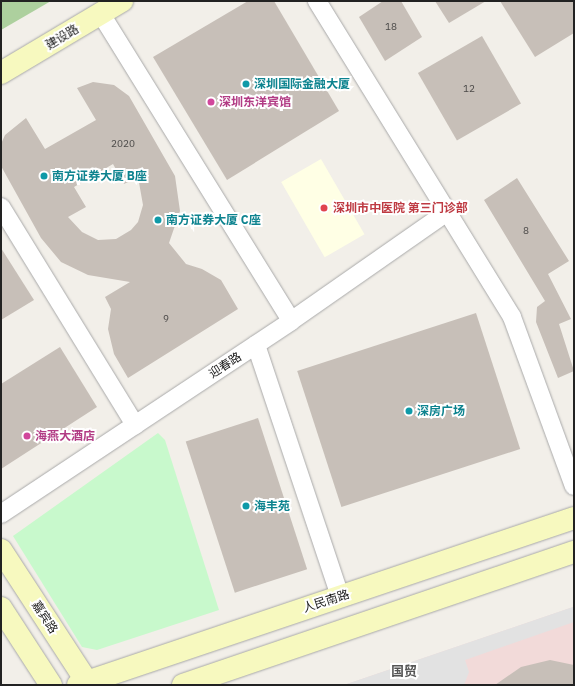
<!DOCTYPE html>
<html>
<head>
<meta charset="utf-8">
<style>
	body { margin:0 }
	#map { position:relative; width:575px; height:686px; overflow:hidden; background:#f2efe9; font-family:"IBM Plex Sans","Noto Sans SC",sans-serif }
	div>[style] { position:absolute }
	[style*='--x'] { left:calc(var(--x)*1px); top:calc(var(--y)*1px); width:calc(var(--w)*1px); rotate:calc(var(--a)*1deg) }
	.commercial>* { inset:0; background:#f2dad9 }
	.education>* { inset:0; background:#ffffe5; transform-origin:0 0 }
	.forest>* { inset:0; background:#add09e }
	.park>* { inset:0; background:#c8f9cc }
	.parking>* { inset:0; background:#e2e2e2 }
	.building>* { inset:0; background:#c7bfb8; transform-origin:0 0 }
	.roads { filter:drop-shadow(0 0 1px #a9a9a9) drop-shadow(0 0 1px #a9a9a9) }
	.street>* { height:18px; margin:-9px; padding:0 9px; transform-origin:9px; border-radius:9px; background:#fff }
	.secondary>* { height:22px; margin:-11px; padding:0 11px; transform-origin:11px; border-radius:11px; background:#f7f9bf }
	.dots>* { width:11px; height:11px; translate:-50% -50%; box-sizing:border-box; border:2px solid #fff; border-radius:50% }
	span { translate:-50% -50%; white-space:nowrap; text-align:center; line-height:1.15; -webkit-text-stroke:4px #fff; paint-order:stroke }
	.number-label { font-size:10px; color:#4b4948 }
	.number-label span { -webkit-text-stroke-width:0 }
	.street-label { font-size:12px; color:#222 }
	.culture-label { font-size:12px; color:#0d838f; font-weight:700 }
	.left { translate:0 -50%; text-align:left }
	.hotel-label { font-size:12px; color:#b23c85; font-weight:700 }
	.health-label { font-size:12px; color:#be3a42; font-weight:700 }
	.neighbourhood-label { font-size:13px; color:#555; font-weight:700 }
	.frame { position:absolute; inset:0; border:2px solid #222; pointer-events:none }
</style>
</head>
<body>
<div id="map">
	<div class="commercial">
		<div style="clip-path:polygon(574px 606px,574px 685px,344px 685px,573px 607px)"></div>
	</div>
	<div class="education">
		<div style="left:321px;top:159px;width:87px;height:46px;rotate:60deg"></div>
	</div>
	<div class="forest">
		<div style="clip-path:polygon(1px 1px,51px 1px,1px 30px)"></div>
	</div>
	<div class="park">
		<div style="clip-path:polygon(158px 433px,165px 440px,219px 610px,97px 650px,82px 647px,13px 536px)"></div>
	</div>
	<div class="parking">
		<div style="clip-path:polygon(573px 607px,574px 622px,465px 660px,469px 672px,464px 685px,344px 685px)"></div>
	</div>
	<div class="building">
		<div style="clip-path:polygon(248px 1px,274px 1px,339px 111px,227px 180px,153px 57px)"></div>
		<div style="clip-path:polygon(383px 1px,401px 1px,422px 37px,385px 61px,359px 17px)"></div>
		<div style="clip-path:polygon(435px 1px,486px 1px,449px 23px)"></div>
		<div style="clip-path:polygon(500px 1px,574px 1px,574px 33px,535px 57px)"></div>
		<div style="left:482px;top:36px;width:78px;height:74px;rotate:60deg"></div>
		<div style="clip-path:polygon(evenodd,93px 82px,114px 85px,129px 96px,175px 176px,180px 211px,169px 243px,186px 264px,202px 269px,221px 280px,238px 309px,128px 378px,114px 354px,108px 329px,111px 309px,105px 297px,130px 282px,88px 275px,61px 262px,41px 238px,1px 166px,1px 144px,5px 135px,26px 118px,45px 149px,96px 120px,77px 88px,93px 82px,113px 164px,124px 184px,138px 177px,143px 205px,138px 222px,131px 230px,116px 239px,98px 240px,82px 232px,68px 217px,86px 207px,74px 187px,113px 164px)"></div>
		<div style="clip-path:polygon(517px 178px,569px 261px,548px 274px,571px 319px,559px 324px,574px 371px,558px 378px,536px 322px,537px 307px,545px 301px,484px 200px)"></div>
		<div style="clip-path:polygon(1px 248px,34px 300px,1px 320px)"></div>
		<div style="left:476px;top:313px;width:143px;height:188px;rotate:72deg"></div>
		<div style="clip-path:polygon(60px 347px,97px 407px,1px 469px,1px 384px)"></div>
		<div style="left:258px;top:418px;width:159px;height:76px;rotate:72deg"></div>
		<div style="clip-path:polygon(550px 660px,574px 665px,574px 685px,495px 685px,521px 667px)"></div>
	</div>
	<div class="roads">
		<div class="street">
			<div style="--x:317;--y:1;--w:371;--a:58.3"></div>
			<div style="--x:512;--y:317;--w:180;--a:69.9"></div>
			<div style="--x:101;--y:14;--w:361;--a:58.2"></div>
			<div style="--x:1;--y:207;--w:256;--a:58.4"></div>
			<div style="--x:256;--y:345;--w:265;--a:71.5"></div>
			<div style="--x:1;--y:514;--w:348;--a:-33.6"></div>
			<div style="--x:291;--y:321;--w:189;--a:-34.9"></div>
		</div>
		<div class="secondary">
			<div style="--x:1;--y:73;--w:141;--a:-30.8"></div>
			<div style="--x:1;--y:550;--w:161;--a:56.9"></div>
			<div style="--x:1;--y:608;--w:92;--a:57"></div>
			<div style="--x:78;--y:685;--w:523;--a:-18.61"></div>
			<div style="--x:183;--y:685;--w:413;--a:-18.8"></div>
		</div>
	</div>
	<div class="dots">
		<div style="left:246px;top:84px;background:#0f9aa8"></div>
		<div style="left:211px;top:102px;background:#d1479c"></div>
		<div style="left:44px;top:176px;background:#0f9aa8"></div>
		<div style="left:324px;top:208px;background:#e0444e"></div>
		<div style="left:158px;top:220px;background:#0f9aa8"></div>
		<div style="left:409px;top:411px;background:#0f9aa8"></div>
		<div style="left:27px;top:436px;background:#d1479c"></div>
		<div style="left:246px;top:506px;background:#0f9aa8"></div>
	</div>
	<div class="number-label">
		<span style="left:391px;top:27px">18</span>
		<span style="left:469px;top:89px">12</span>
		<span style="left:123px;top:144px">2020</span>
		<span style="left:526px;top:231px">8</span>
		<span style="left:166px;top:319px">9</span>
	</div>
	<div class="street-label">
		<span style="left:62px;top:37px;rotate:-31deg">建设路</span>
		<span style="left:225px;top:365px;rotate:-33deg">迎春路</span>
		<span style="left:326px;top:601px;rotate:-18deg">人民南路</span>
		<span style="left:45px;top:617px;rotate:57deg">嘉宾路</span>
	</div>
	<div class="culture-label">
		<span class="left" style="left:254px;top:84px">深圳国际金融大厦</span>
		<span class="left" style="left:52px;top:176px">南方证券大厦 B座</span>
		<span class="left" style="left:166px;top:220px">南方证券大厦 C座</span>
		<span class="left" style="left:417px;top:411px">深房广场</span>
		<span class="left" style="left:254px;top:506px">海丰苑</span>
	</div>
	<div class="hotel-label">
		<span class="left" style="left:219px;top:102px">深圳东洋宾馆</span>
		<span class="left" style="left:35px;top:436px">海燕大酒店</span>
	</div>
	<div class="health-label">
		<span class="left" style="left:333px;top:208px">深圳市中医院 第三门诊部</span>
	</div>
	<div class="neighbourhood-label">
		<span style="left:404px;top:672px">国贸</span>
	</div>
	<div class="frame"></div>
</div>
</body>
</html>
